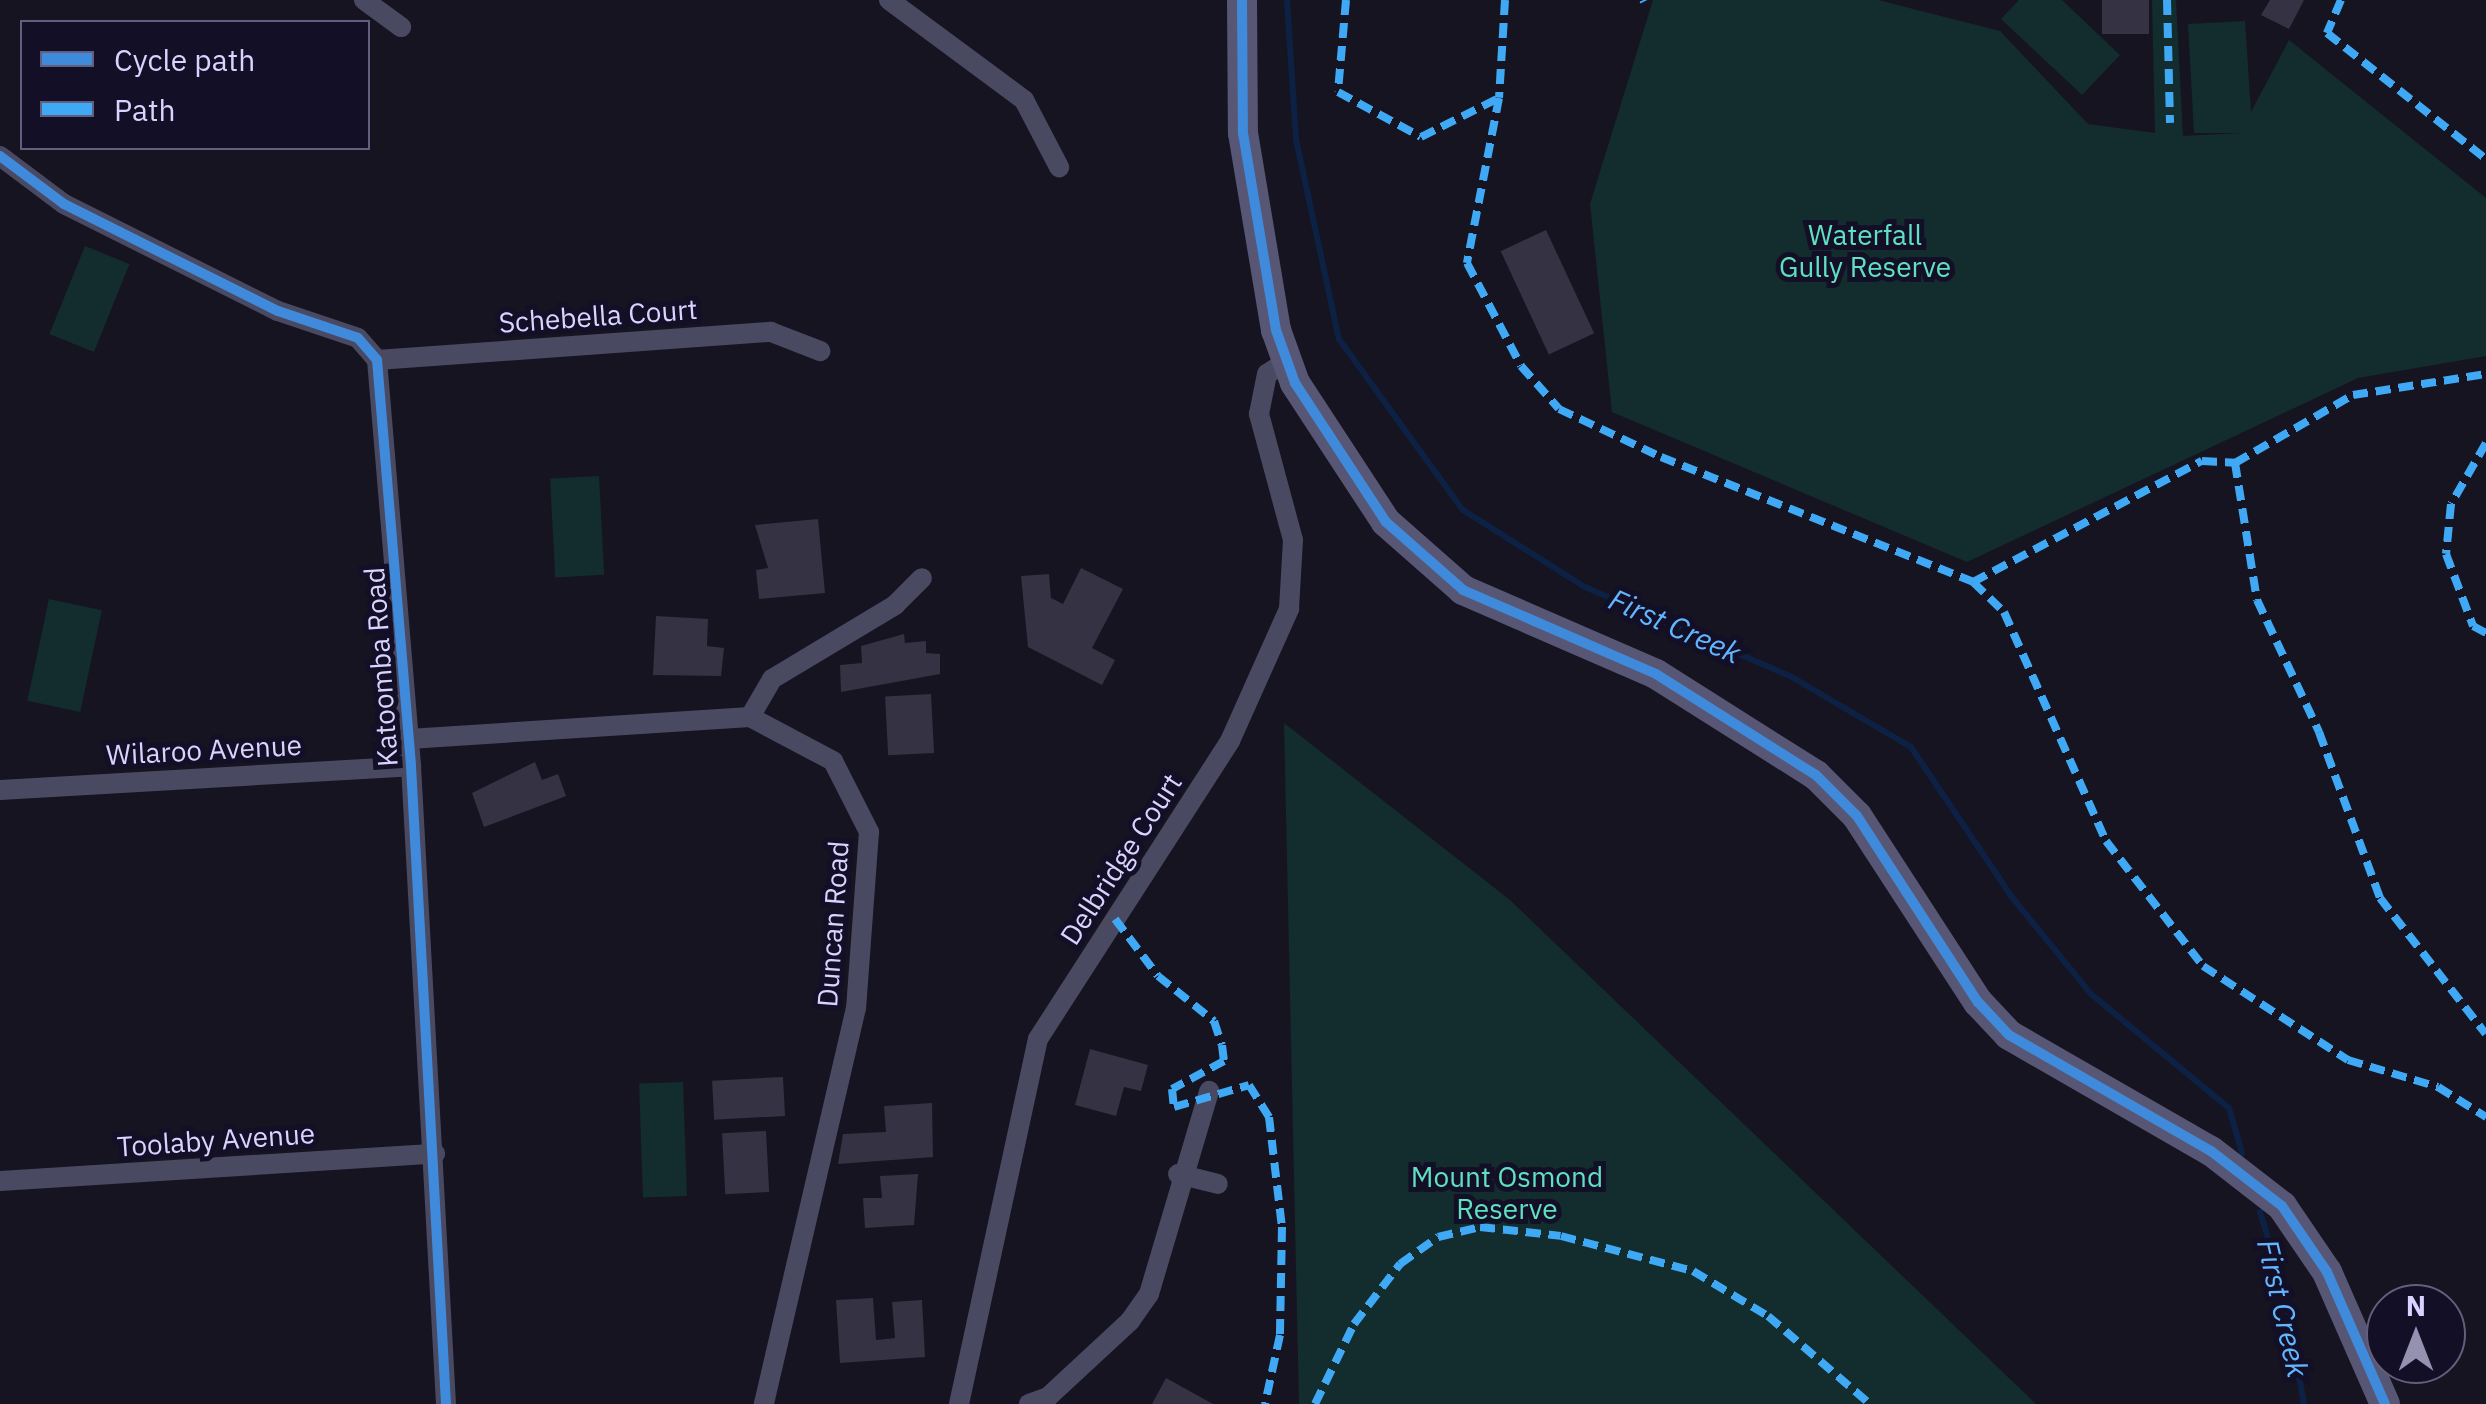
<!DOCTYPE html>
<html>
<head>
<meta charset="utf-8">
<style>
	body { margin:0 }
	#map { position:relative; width:2486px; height:1404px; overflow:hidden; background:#161421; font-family:"IBM Plex Sans",sans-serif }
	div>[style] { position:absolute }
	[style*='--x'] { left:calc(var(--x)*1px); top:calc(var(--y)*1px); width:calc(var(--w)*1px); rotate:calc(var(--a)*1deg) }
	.green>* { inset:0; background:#132c2d; transform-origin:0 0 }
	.stream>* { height:6px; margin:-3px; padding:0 3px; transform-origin:3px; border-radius:3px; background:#0d2144 }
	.building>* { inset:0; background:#343243; transform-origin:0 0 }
	.street>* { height:20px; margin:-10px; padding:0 10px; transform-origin:10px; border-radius:10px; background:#4a4962 }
	.secondary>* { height:30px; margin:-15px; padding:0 15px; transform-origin:15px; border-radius:15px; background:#575674 }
	.quiet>* { height:8px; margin-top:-4px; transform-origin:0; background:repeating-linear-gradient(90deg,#3fa9f5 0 15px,transparent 0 23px) }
	.cycleway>* { height:10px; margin:-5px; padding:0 5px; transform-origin:5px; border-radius:5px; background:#408adc }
	span { translate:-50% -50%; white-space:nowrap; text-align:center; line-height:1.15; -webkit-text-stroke:10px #130f26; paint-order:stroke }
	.park-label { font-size:28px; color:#5fe0c0 }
	.street-label { font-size:28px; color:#d9d4ff }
	.water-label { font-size:30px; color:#62b6ff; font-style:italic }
	.legend { position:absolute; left:20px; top:20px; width:350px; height:130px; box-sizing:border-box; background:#130f26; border:2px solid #625e7d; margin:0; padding:12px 18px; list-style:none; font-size:30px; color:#d9d4ff }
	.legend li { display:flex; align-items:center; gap:20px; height:50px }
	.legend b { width:50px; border:2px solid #625e7d }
	.north { position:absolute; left:2366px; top:1284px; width:100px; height:100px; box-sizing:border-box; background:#130f26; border:2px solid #625e7d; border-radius:50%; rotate:0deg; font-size:28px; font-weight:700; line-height:40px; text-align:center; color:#d9d4ff }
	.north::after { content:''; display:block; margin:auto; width:35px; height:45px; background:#9591b1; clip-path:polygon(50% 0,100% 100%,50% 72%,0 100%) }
</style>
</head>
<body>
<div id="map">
	<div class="green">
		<div style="clip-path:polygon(1653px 0,1878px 0,2000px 31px,2088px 124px,2155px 133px,2152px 0,2176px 0,2183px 136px,2242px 133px,2194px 133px,2188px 24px,2245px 21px,2251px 112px,2289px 40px,2486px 198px,2486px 356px,2358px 378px,1967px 562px,1612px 412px,1590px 204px)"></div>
		<div style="clip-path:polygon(2019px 0,2062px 0,2120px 55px,2082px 95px,2001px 19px)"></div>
		<div style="left:85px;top:246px;width:48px;height:95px;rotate:22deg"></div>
		<div style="left:599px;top:476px;width:99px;height:49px;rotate:87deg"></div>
		<div style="left:49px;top:599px;width:54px;height:104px;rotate:12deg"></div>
		<div style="clip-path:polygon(1284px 723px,1510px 900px,2036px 1404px,1299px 1404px)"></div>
		<div style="left:683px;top:1082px;width:114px;height:44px;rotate:88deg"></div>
	</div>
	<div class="stream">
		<div style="--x:1287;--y:0;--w:139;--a:86.3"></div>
		<div style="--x:1296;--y:139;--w:205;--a:77.9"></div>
		<div style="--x:1339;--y:339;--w:211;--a:54.1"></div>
		<div style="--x:1463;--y:510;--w:144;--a:32.3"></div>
		<div style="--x:1585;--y:587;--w:223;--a:23.5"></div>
		<div style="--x:1790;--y:676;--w:140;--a:30.4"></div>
		<div style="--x:1911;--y:747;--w:179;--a:56.1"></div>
		<div style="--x:2011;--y:896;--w:127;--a:50.8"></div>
		<div style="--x:2091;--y:994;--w:179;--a:39.6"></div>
		<div style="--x:2229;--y:1108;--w:47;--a:73.9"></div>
		<div style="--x:2260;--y:1212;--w:89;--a:73"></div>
		<div style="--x:2286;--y:1297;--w:109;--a:80.5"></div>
	</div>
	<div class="building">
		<div style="left:2102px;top:0;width:47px;height:34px"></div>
		<div style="clip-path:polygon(2270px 0,2304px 0,2289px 29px,2261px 15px)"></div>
		<div style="left:1546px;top:230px;width:114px;height:50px;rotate:65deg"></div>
		<div style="clip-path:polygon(818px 519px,825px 593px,759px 599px,756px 570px,768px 568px,755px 525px)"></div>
		<div style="clip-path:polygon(1081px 568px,1123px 589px,1092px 648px,1115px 660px,1102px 685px,1028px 647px,1021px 576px,1049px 574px,1051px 598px,1063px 604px)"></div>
		<div style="clip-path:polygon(656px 616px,708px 619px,707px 646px,724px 648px,721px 676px,653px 675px)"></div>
		<div style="clip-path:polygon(904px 634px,905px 643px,926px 641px,926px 653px,940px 654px,940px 674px,841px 692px,840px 665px,862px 663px,861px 646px)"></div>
		<div style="left:931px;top:694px;width:59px;height:46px;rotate:87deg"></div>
		<div style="clip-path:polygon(535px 762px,542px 780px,558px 774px,566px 796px,484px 827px,472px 793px)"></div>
		<div style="clip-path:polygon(1090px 1049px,1148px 1065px,1141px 1091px,1124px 1087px,1116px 1116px,1075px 1105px)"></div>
		<div style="left:783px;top:1077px;width:39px;height:71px;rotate:87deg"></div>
		<div style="clip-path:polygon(932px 1103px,933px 1157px,838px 1164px,843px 1134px,886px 1132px,884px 1106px)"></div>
		<div style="left:766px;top:1131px;width:61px;height:44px;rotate:87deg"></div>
		<div style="clip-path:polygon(918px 1174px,914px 1225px,865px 1228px,863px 1198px,882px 1198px,880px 1176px)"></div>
		<div style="clip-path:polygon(873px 1298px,876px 1340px,895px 1338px,892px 1302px,922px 1300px,925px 1357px,840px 1363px,836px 1300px)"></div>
		<div style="clip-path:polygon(1166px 1378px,1213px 1404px,1152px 1404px)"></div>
	</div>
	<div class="street">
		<div style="--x:364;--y:0;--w:46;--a:36.1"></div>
		<div style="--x:889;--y:0;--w:168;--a:36.5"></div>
		<div style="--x:1024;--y:100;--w:76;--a:62.4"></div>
		<div style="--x:0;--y:156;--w:80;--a:36.9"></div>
		<div style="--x:64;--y:204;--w:239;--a:26.6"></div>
		<div style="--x:278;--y:311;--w:84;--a:18.6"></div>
		<div style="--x:358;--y:338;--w:29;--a:49"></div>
		<div style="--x:377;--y:360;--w:407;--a:85.2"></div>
		<div style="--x:411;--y:766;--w:639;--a:86.86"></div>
		<div style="--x:377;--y:360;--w:395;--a:-4.1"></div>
		<div style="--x:771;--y:332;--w:53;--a:21.2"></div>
		<div style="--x:750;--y:717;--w:44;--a:-59.9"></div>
		<div style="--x:772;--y:679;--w:144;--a:-31"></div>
		<div style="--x:895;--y:605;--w:38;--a:-45"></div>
		<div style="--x:409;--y:739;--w:342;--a:-3.7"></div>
		<div style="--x:750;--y:717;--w:94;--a:27.9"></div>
		<div style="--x:833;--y:761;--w:80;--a:63.1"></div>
		<div style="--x:869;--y:832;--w:176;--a:94.2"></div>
		<div style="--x:856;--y:1008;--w:407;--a:103.1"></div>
		<div style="--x:0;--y:790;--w:412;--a:-3.3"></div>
		<div style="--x:1178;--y:1174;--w:41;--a:14"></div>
		<div style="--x:0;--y:1181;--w:436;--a:-3.6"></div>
		<div style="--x:959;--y:1404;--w:373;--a:-77.8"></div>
		<div style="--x:1038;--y:1039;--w:354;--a:-57.2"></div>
		<div style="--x:1230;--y:741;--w:145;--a:-65.9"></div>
		<div style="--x:1289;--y:609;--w:69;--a:-86.7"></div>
		<div style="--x:1293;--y:540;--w:131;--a:-105.1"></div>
		<div style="--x:1259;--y:414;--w:41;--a:-78.7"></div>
		<div style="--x:1267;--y:374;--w:24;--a:-33"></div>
		<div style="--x:1029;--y:1404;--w:20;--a:-20"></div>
		<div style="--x:1048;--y:1397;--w:112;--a:-42.8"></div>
		<div style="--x:1130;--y:1321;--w:33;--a:-55"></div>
		<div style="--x:1149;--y:1294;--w:212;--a:-73.5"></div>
	</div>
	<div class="secondary">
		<div style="--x:1242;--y:0;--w:133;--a:89.6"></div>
		<div style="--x:1243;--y:133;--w:200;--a:80.5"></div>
		<div style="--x:1276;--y:330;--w:56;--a:70.3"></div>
		<div style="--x:1295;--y:383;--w:166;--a:56.8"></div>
		<div style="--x:1386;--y:522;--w:103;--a:41.4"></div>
		<div style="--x:1463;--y:590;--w:210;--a:23.5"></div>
		<div style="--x:1656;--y:674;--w:189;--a:32.3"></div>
		<div style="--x:1816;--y:775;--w:58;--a:45"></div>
		<div style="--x:1857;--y:816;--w:222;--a:57"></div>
		<div style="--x:1978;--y:1002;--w:45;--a:46.8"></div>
		<div style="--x:2009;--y:1035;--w:233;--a:29.9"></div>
		<div style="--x:2211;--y:1151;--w:90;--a:37.8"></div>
		<div style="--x:2282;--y:1206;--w:80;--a:55.7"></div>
		<div style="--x:2327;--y:1272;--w:144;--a:66.3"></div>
	</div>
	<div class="quiet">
		<div style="--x:1346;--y:0;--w:92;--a:95"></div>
		<div style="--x:1338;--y:92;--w:94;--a:28.5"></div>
		<div style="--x:1421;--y:137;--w:87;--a:-26.6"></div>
		<div style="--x:1505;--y:0;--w:98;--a:93.5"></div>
		<div style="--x:1499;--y:98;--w:168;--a:101"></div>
		<div style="--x:1467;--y:263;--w:116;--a:62.3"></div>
		<div style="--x:1521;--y:366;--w:57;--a:48.5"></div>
		<div style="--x:1559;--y:409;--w:113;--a:25.2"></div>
		<div style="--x:1661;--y:457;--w:336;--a:21.8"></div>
		<div style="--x:1973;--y:582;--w:43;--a:44.1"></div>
		<div style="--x:2004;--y:612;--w:251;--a:66"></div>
		<div style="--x:2106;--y:841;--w:158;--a:52.2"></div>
		<div style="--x:2203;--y:966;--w:173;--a:33"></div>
		<div style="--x:2348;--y:1060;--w:94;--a:16.7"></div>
		<div style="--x:2438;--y:1087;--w:57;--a:32"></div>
		<div style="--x:1643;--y:0;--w:2;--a:63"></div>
		<div style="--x:2167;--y:0;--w:123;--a:88.6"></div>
		<div style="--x:2341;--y:0;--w:36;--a:113"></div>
		<div style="--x:2327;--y:33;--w:203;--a:38.4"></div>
		<div style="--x:2486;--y:443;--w:70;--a:119.8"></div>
		<div style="--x:2451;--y:504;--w:50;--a:95.7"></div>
		<div style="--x:2446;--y:554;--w:77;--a:69.4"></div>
		<div style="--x:2473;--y:626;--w:15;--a:28"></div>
		<div style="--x:2235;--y:463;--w:136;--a:-30"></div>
		<div style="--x:2353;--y:395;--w:135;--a:-9"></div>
		<div style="--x:1973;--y:582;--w:259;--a:-27.9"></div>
		<div style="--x:2202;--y:461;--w:33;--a:3"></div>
		<div style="--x:2235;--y:463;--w:139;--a:80.9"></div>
		<div style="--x:2257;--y:600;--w:146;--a:64.8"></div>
		<div style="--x:2319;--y:732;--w:177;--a:69.8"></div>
		<div style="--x:2380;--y:898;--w:172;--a:52.1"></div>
		<div style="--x:1115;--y:919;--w:71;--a:53"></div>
		<div style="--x:1158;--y:976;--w:72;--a:38.8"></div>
		<div style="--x:1214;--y:1021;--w:25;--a:72"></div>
		<div style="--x:1222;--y:1045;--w:16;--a:83"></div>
		<div style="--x:1224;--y:1061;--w:59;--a:151.7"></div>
		<div style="--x:1172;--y:1089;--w:18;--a:84"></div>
		<div style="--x:1174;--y:1107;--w:78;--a:-16.3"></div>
		<div style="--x:1249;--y:1085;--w:38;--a:58"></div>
		<div style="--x:1269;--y:1117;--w:111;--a:83.3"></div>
		<div style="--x:1282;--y:1227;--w:108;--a:91.1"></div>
		<div style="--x:1280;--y:1335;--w:71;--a:102.3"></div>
		<div style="--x:1315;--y:1404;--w:89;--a:-64"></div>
		<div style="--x:1354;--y:1324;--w:76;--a:-52.5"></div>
		<div style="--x:1400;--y:1264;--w:47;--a:-35.4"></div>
		<div style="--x:1438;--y:1237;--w:43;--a:-13.4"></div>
		<div style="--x:1480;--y:1227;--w:81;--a:6.3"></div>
		<div style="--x:1561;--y:1236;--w:137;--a:14.9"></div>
		<div style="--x:1693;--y:1271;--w:87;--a:31"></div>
		<div style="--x:1768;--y:1316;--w:135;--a:40.8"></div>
	</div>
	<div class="cycleway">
		<div style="--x:1242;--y:0;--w:133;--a:89.6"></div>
		<div style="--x:1243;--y:133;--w:200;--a:80.5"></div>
		<div style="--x:1276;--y:330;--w:56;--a:70.3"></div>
		<div style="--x:1295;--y:383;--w:166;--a:56.8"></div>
		<div style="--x:1386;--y:522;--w:103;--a:41.4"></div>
		<div style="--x:1463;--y:590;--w:210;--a:23.5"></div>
		<div style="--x:1656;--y:674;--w:189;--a:32.3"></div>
		<div style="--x:1816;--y:775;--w:58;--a:45"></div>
		<div style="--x:1857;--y:816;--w:222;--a:57"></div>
		<div style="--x:1978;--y:1002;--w:45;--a:46.8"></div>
		<div style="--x:2009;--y:1035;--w:233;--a:29.9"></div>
		<div style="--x:2211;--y:1151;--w:90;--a:37.8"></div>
		<div style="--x:2282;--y:1206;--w:80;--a:55.7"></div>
		<div style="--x:2327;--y:1272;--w:144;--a:66.3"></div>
		<div style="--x:0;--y:156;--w:80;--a:36.9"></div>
		<div style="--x:64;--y:204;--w:239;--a:26.6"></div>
		<div style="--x:278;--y:311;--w:84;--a:18.6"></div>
		<div style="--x:358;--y:338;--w:29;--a:49"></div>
		<div style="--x:377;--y:360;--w:407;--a:85.2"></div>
		<div style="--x:411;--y:766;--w:639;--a:86.86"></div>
	</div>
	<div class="park-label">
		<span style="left:1865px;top:251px">Waterfall<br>Gully Reserve</span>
		<span style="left:1507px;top:1193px">Mount Osmond<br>Reserve</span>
	</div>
	<div class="street-label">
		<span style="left:598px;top:316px;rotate:-4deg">Schebella Court</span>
		<span style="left:381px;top:667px;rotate:-94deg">Katoomba Road</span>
		<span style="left:204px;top:750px;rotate:-3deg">Wilaroo Avenue</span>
		<span style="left:1121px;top:859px;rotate:-57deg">Delbridge Court</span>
		<span style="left:833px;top:924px;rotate:-86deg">Duncan Road</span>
		<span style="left:216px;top:1140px;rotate:-4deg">Toolaby Avenue</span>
	</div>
	<div class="water-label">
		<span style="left:1675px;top:626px;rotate:24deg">First Creek</span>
		<span style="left:2283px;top:1308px;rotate:77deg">First Creek</span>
	</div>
	<ul class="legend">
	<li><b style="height:12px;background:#408adc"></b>Cycle path</li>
	<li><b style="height:12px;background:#3fa9f5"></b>Path</li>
	</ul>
	<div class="north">N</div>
</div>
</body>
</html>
